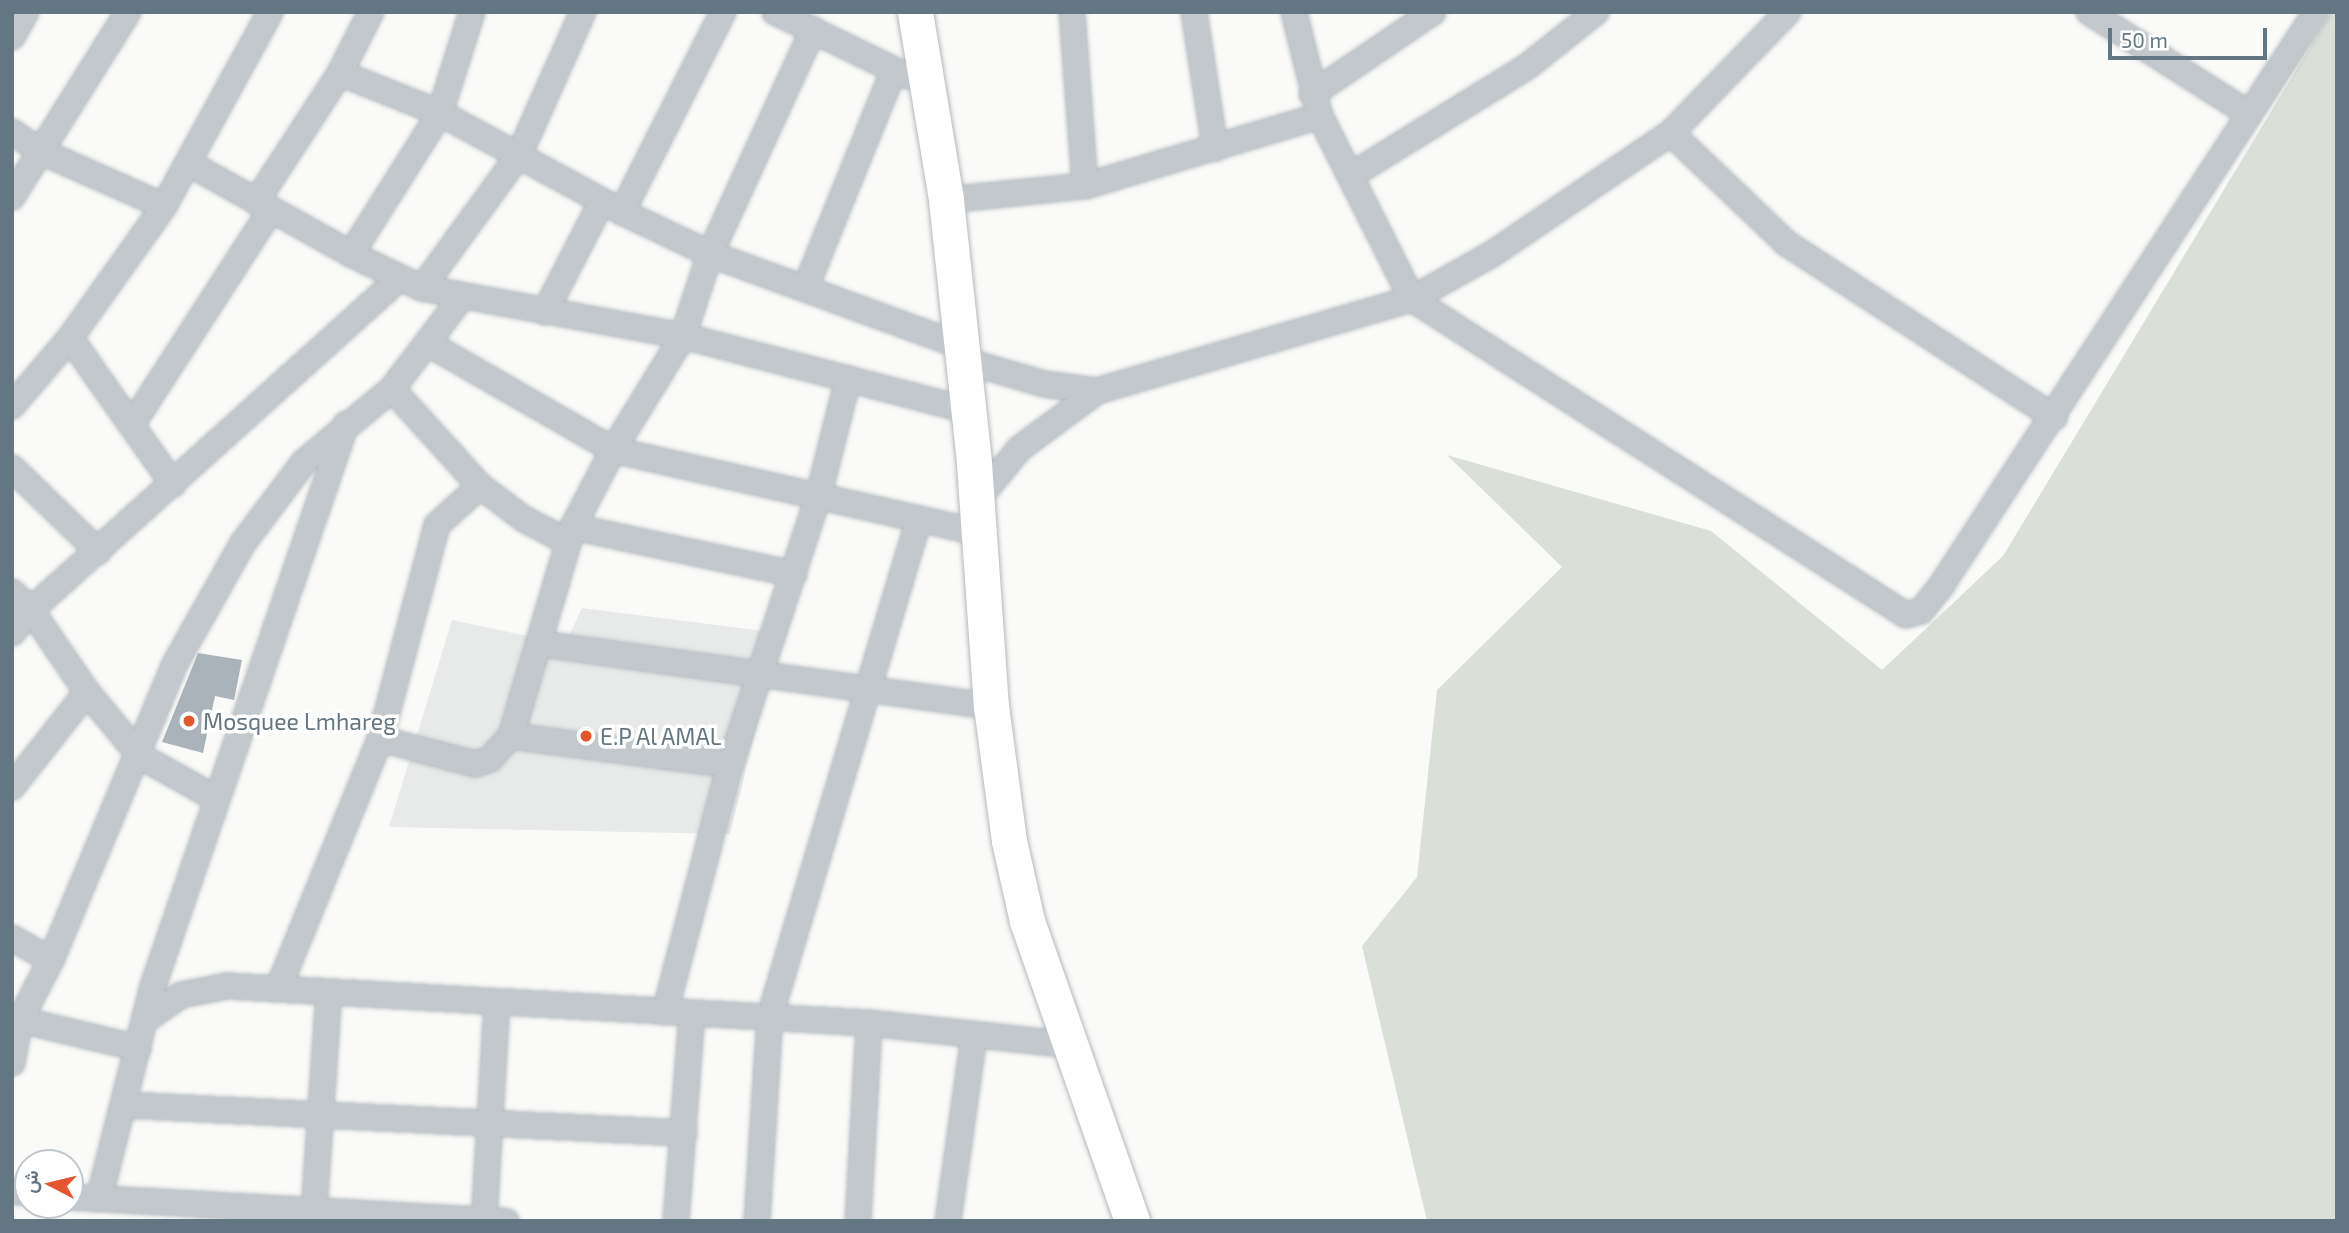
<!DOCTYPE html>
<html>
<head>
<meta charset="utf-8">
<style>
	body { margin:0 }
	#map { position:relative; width:2349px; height:1233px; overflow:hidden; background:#fafaf8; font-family:"Exo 2",Vazirmatn,sans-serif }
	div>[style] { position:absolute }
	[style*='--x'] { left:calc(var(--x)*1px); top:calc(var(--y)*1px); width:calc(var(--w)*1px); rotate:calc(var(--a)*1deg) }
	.built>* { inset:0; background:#e8e9e9 }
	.green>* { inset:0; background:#dadfd7 }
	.building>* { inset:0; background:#aab3b9 }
	.roads { filter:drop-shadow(0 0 2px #b3babf) drop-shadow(0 0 2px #b3babf) }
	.street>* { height:24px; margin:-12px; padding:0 12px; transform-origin:12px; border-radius:12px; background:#c3c8cc }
	.secondary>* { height:35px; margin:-17.5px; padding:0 17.5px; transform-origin:17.5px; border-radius:17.5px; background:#fff }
	.dots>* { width:19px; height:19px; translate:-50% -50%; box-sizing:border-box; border:4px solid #fff; border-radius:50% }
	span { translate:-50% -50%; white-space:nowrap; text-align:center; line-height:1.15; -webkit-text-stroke:7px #fff; paint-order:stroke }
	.poi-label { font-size:23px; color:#657683 }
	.left { translate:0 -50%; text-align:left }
	.frame { position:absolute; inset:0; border:14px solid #657683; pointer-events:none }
	.north { position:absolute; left:14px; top:1149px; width:70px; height:70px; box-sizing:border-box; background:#fff; border:2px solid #c1c8cd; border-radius:50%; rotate:277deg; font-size:19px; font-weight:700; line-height:28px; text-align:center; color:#657683 }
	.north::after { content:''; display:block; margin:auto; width:24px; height:32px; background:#e4572e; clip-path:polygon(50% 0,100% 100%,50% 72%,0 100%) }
	.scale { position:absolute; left:2108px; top:28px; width:159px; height:32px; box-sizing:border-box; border:4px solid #657683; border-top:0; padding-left:9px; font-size:21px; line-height:24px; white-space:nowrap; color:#657683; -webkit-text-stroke:5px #fff; paint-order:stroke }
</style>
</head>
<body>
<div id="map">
	<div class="built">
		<div style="clip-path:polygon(582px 608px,780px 633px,730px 834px,389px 827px,452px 620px,565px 644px)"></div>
	</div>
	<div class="green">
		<div style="clip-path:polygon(2331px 12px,2337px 12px,2337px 1221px,1427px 1221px,1362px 946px,1417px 877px,1437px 690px,1562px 567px,1447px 455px,1711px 531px,1882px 670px,2003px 556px)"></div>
	</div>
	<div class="building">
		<div style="clip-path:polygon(198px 653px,242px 660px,234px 700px,215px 696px,203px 753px,162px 742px)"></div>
	</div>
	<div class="roads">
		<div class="street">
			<div style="--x:775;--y:12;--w:147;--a:25.9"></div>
			<div style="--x:1072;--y:12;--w:174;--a:85.7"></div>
			<div style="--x:1194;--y:12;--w:138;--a:81.2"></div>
			<div style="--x:1294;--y:12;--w:107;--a:76"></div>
			<div style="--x:1320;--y:116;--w:205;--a:63.3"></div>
			<div style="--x:1412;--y:299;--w:586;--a:32.61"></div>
			<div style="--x:1906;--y:615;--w:16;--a:-15"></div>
			<div style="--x:1921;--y:611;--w:32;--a:-51"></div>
			<div style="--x:1941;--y:586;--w:686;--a:-56.84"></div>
			<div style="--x:2089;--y:12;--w:190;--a:32.5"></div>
			<div style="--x:12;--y:37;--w:29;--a:-61"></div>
			<div style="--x:340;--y:73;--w:108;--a:21.8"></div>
			<div style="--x:440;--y:113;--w:207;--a:28.5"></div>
			<div style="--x:622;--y:212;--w:98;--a:25.5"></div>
			<div style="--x:710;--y:254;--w:267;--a:20.1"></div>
			<div style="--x:1312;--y:94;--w:146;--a:-34.1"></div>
			<div style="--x:12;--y:132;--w:36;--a:34"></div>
			<div style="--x:42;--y:152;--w:133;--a:23.9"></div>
			<div style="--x:1671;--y:133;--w:159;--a:43.7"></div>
			<div style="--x:1786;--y:243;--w:320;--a:33"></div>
			<div style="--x:190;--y:164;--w:184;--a:29.2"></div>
			<div style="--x:351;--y:254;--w:79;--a:25.6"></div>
			<div style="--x:422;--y:288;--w:265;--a:10.4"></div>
			<div style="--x:683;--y:336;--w:293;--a:14.6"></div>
			<div style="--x:1350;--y:176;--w:209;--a:-31.7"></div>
			<div style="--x:1528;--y:66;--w:87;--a:-38.5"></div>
			<div style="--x:12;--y:197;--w:218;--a:-57.9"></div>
			<div style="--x:946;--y:200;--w:140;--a:-5.8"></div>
			<div style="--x:1085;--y:186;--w:245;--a:-16.6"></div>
			<div style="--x:256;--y:202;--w:154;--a:-56.9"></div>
			<div style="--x:340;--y:73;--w:68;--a:-63.1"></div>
			<div style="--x:622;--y:212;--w:224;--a:-63.2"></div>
			<div style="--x:351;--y:254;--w:167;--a:-57.7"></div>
			<div style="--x:440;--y:113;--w:106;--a:-72.4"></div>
			<div style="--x:422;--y:288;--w:165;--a:-53.9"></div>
			<div style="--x:519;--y:155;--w:157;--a:-65.9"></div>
			<div style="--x:805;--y:289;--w:236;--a:-67.9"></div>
			<div style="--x:545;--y:312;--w:125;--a:-62.8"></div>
			<div style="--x:70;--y:338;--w:179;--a:54.8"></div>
			<div style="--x:429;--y:344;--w:212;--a:29.9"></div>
			<div style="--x:613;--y:450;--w:376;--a:12.7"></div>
			<div style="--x:962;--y:360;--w:85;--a:16.3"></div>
			<div style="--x:1044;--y:384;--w:53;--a:7.5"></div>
			<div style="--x:392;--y:389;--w:131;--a:47.8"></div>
			<div style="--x:480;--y:486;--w:55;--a:36.9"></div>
			<div style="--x:524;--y:519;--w:50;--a:27.6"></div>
			<div style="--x:12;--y:406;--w:89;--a:-49.5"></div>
			<div style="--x:70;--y:338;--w:162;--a:-54.5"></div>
			<div style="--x:164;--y:206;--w:221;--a:-61.3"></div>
			<div style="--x:133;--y:423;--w:254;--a:-57.1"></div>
			<div style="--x:12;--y:468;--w:120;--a:44"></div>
			<div style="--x:976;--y:502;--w:68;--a:-50.9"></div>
			<div style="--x:1019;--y:449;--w:97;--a:-36.6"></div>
			<div style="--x:1097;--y:391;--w:328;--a:-16.3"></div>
			<div style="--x:1412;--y:299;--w:92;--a:-29.4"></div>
			<div style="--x:1492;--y:254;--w:216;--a:-34.1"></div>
			<div style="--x:1671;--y:133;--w:168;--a:-46"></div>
			<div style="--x:573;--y:527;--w:226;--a:12"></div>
			<div style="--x:12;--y:592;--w:26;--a:43"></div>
			<div style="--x:31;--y:610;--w:99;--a:55.7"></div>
			<div style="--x:87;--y:692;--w:83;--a:50.4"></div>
			<div style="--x:140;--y:756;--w:86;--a:29.2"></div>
			<div style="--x:12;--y:633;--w:30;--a:-50"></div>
			<div style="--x:31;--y:610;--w:494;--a:-42"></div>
			<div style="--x:542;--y:644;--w:453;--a:7.9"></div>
			<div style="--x:511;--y:736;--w:221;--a:7.5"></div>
			<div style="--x:380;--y:739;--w:98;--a:14.7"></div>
			<div style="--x:475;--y:764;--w:16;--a:-18"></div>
			<div style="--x:490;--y:759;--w:31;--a:-48"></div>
			<div style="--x:511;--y:736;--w:218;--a:-73.5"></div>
			<div style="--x:573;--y:527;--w:87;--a:-62.5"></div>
			<div style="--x:613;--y:450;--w:134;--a:-58.4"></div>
			<div style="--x:683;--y:336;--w:86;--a:-71.8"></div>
			<div style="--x:710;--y:254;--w:247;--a:-65.3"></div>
			<div style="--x:12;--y:787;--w:121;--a:-51.7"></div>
			<div style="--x:12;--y:938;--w:45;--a:29.4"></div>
			<div style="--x:278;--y:989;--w:270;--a:-67.8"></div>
			<div style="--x:380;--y:739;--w:221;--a:-75.1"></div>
			<div style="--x:437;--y:525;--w:58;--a:-42.2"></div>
			<div style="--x:665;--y:1012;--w:255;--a:-75.3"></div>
			<div style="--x:730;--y:765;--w:285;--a:-71.8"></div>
			<div style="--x:819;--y:494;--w:119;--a:-75.8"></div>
			<div style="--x:12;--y:1018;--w:130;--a:13.4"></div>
			<div style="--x:144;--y:1021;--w:45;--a:-35.1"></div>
			<div style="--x:181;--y:995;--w:47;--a:-11.1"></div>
			<div style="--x:227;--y:986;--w:643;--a:3.3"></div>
			<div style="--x:869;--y:1023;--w:203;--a:6.2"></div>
			<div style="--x:12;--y:1063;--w:44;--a:-79.5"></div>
			<div style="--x:20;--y:1020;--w:68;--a:-62.7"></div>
			<div style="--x:51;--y:960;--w:321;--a:-67.3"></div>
			<div style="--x:175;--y:664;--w:139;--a:-60.7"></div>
			<div style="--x:243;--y:543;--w:101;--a:-53"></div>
			<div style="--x:304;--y:462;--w:114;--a:-39.7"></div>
			<div style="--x:392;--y:389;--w:114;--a:-52.8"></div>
			<div style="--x:124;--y:1105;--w:561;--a:2.86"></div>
			<div style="--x:12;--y:1191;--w:16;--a:7"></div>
			<div style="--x:70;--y:1197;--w:437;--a:3.2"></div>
			<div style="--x:99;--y:1199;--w:217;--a:-75.8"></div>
			<div style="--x:152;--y:989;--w:597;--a:-71.05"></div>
			<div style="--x:314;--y:1211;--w:219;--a:-86.1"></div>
			<div style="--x:484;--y:1221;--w:218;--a:-86.6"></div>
			<div style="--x:676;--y:1221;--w:208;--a:-85.6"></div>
			<div style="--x:757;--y:1221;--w:205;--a:-86.4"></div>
			<div style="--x:770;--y:1016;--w:519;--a:-73.31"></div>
			<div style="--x:858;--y:1221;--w:198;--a:-86.8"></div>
			<div style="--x:948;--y:1221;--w:188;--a:-82"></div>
		</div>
		<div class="secondary">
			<div style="--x:915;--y:12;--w:191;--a:80.6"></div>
			<div style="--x:946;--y:200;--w:265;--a:83.9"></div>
			<div style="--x:974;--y:464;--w:243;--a:86"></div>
			<div style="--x:991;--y:706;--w:136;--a:82.4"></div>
			<div style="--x:1009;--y:841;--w:82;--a:77.3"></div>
			<div style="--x:1027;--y:921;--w:318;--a:70.7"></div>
		</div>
	</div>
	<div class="dots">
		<div style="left:189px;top:721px;background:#e4572e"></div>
		<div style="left:586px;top:736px;background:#e4572e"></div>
	</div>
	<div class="poi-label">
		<span class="left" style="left:203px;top:721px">Mosquee Lmhareg</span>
		<span class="left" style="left:600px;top:736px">E.P Al AMAL</span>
	</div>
	<div class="frame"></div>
	<div class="north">ش</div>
	<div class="scale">50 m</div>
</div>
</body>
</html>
